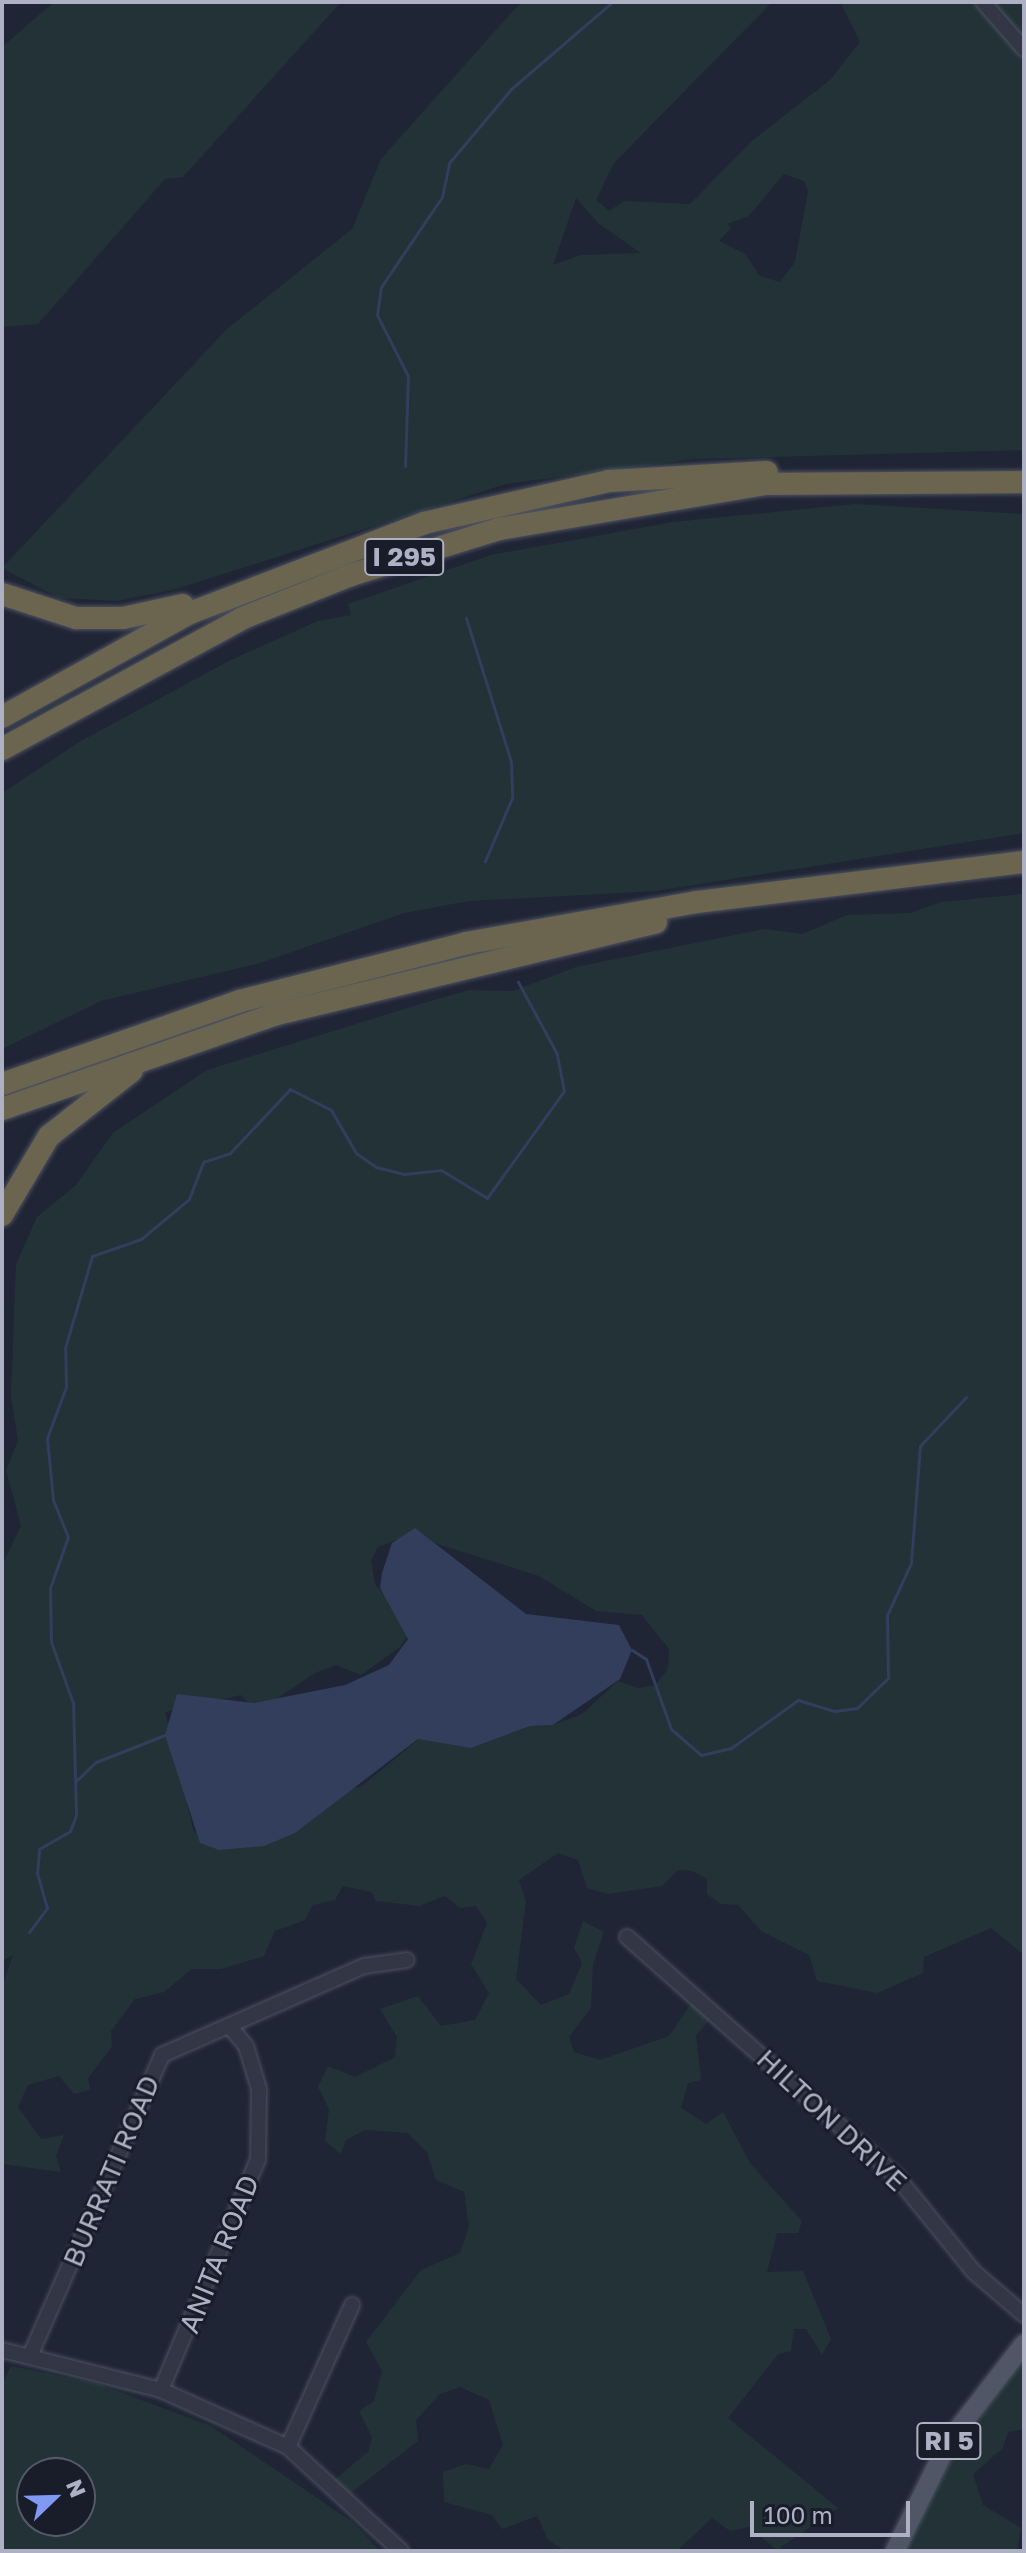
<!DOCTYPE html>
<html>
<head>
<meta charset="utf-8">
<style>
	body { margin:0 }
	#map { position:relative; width:1026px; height:2553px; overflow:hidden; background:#202535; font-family:"Golos Text",sans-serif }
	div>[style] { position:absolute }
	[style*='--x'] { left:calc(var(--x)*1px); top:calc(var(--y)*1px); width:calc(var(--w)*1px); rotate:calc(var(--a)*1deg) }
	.green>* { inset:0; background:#223237 }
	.water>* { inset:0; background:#333d5c }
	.stream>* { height:3px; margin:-1.5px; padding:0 1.5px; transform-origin:1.5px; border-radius:1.5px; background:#333d5c }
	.roads { filter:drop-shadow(0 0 2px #4d5261) drop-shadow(0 0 2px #4d5261) }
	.minor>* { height:14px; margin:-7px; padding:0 7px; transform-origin:7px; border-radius:7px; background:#333745 }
	.major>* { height:18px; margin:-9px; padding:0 9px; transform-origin:9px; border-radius:9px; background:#515666 }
	.highway>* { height:22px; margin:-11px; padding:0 11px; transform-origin:11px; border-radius:11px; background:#6b6550 }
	span { translate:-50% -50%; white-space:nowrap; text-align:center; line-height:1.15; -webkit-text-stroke:6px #191d2a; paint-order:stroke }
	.shield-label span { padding:2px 6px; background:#191d2a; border:2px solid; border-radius:6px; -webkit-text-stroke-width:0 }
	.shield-label { font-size:26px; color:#adb1c3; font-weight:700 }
	.street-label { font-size:28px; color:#adb1c3 }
	.frame { position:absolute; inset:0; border:4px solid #adb1c3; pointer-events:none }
	.north { position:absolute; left:16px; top:2457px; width:80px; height:80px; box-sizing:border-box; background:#191d2a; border:2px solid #545867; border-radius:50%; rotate:67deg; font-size:22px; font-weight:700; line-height:32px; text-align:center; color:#adb1c3 }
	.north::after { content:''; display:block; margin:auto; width:28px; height:36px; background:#8099f4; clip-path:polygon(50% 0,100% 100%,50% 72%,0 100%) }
	.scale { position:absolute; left:750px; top:2501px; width:160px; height:36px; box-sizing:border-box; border:4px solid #adb1c3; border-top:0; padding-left:10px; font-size:24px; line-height:28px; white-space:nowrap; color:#adb1c3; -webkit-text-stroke:6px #191d2a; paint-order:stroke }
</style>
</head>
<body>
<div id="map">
	<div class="green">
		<div style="clip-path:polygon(54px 2px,341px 2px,183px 177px,165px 179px,38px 324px,2px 327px,2px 47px)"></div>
		<div style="clip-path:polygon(evenodd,521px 2px,772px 2px,614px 163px,596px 200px,609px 211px,624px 201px,690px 204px,753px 140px,830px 80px,860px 42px,840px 2px,1024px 2px,1024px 450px,694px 459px,506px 484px,176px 589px,117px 601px,59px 598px,2px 568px,227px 329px,352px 229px,381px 159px,521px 2px,784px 174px,804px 181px,808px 191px,795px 262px,780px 282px,760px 276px,745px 254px,719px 241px,731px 228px,727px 224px,749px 216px,784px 174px,521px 2px,576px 198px,599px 224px,641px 253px,581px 255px,553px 265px,576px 198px)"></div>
		<div style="clip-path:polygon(855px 504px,1024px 514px,1024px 833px,656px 891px,469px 901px,404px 913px,260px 963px,101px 1001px,2px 1049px,2px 793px,81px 741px,229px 661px,318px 621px,351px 615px,348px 604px,491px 555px,673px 522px)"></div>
		<div style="clip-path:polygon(evenodd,1024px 894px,1024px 1955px,991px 1928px,924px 1957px,923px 1973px,877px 1993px,817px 1981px,809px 1955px,761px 1931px,738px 1905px,721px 1904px,707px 1894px,707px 1879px,692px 1871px,678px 1870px,662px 1886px,608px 1894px,587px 1888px,578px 1860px,558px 1853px,519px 1880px,526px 1901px,516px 1979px,541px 2005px,569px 1994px,582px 1963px,574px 1948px,583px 1921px,604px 1932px,593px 1964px,591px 2008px,569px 2037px,574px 2052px,600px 2060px,669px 2036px,695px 1998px,715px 2014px,696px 2035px,701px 2080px,688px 2083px,681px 2108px,706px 2124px,723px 2112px,750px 2163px,802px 2221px,798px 2233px,777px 2233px,767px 2272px,803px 2271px,831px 2339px,822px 2355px,806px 2329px,794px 2329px,791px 2351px,778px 2354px,728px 2418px,838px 2508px,777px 2550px,749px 2527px,730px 2531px,712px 2518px,677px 2551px,565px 2551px,548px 2540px,537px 2516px,502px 2529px,492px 2515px,444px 2502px,443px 2472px,466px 2464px,489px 2469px,503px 2445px,489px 2400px,460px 2387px,440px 2394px,416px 2420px,418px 2441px,348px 2495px,333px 2481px,369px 2451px,372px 2437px,359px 2411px,374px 2401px,382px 2371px,366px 2342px,421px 2270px,460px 2253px,469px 2227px,464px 2192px,436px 2180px,427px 2152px,408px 2133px,365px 2130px,346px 2140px,341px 2154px,325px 2141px,329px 2109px,318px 2087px,328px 2066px,355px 2077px,395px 2057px,397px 2037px,380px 2009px,418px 1996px,441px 2026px,475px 2020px,489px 1993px,471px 1964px,487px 1923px,476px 1906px,459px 1908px,445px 1896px,419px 1906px,376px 1901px,371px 1892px,343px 1886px,335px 1900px,313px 1905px,305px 1920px,275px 1931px,264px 1956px,221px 1969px,192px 1969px,164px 1992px,135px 1999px,111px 2031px,112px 2047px,88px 2078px,90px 2090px,74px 2094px,59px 2076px,28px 2085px,18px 2107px,41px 2139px,64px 2135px,56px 2156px,61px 2172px,2px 2164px,2px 1987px,13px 1955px,2px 1961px,2px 1565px,21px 1526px,6px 1470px,18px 1441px,11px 1396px,16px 1264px,37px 1217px,76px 1185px,113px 1133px,207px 1070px,427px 1002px,470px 990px,513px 991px,576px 967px,764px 929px,802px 934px,847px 915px,910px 913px,942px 902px,1024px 894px,409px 1535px,539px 1576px,596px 1611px,642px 1615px,669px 1649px,668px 1669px,655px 1685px,638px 1688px,618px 1681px,582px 1714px,553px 1725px,530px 1726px,471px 1748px,419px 1739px,362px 1786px,194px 1833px,165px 1712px,241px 1695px,257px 1712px,315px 1673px,336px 1665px,361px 1675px,400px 1647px,411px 1630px,375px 1584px,371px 1560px,378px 1547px,409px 1535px)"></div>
		<div style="clip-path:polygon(1024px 2345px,1024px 2429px,1008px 2432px,1003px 2448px,973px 2474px,983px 2505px,1021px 2528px,1017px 2551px,896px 2551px,940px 2456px)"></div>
		<div style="clip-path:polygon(evenodd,11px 2366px,99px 2384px,211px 2426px,354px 2523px,380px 2551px,2px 2551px,2px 2384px,11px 2366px,32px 2473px,80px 2473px,80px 2521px,32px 2521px,32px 2473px)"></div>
	</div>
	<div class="water">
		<div style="clip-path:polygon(415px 1528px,526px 1614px,619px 1625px,632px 1650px,620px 1679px,553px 1725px,530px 1726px,471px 1748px,418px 1739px,295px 1833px,264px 1846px,219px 1850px,200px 1843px,165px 1735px,177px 1694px,254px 1703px,345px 1685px,389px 1665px,408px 1639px,380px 1588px,382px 1573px,392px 1543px)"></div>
	</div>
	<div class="stream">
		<div style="--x:405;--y:466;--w:90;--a:-88.1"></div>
		<div style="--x:408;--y:376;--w:68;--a:-116.9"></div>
		<div style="--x:377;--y:315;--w:28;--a:-82"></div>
		<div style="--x:381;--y:287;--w:109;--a:-55.9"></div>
		<div style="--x:442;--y:197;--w:35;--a:-78"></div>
		<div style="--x:449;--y:163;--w:97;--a:-50"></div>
		<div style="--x:511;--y:89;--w:133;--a:-40.7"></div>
		<div style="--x:466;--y:618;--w:151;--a:72.6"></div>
		<div style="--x:511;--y:762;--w:36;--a:88"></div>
		<div style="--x:512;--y:798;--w:69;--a:113.2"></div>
		<div style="--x:632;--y:1650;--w:17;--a:33"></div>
		<div style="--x:646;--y:1659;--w:74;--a:70.3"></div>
		<div style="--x:671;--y:1729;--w:40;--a:41"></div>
		<div style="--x:701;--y:1755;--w:31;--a:-13"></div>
		<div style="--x:731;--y:1748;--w:82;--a:-35.6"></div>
		<div style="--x:798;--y:1700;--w:39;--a:17"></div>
		<div style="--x:835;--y:1711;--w:22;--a:-8"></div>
		<div style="--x:857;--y:1708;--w:43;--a:-44.1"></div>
		<div style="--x:888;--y:1678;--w:63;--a:-90.9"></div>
		<div style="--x:887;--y:1615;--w:57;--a:-65.2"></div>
		<div style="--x:911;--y:1563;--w:117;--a:-85.6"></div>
		<div style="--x:920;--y:1446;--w:67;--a:-46.8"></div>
		<div style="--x:75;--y:1782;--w:29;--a:-44"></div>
		<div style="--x:96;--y:1762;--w:74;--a:-21.4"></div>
		<div style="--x:29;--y:1932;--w:30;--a:-53"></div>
		<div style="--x:47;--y:1908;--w:35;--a:-106"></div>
		<div style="--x:37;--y:1874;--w:25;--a:-85"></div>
		<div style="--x:39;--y:1849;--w:36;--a:-30"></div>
		<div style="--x:70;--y:1831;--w:17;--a:-69"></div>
		<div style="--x:76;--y:1815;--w:112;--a:-91.5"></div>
		<div style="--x:73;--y:1703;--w:65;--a:-109.8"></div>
		<div style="--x:51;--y:1642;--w:54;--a:-91.1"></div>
		<div style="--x:50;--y:1588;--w:54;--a:-70.6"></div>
		<div style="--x:68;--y:1537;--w:40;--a:-112"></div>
		<div style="--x:53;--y:1500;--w:62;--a:-95.5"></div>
		<div style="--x:47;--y:1438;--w:54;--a:-69.6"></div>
		<div style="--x:66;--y:1387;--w:39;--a:-91"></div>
		<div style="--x:65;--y:1348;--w:96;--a:-73.6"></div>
		<div style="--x:92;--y:1256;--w:52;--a:-19.1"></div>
		<div style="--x:141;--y:1239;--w:62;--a:-39.8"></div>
		<div style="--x:189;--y:1199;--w:40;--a:-69"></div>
		<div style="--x:203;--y:1162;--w:28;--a:-18"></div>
		<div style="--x:230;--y:1153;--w:88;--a:-46.8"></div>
		<div style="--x:290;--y:1089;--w:46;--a:27.1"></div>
		<div style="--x:331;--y:1110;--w:50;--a:59.8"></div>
		<div style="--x:356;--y:1153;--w:24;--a:35"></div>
		<div style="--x:376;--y:1167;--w:29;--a:14"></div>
		<div style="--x:404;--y:1174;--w:37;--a:-6"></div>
		<div style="--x:441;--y:1170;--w:54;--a:31.3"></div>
		<div style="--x:487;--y:1198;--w:132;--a:-54.3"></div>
		<div style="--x:564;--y:1091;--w:38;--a:-101"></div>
		<div style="--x:557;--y:1054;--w:82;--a:-118.4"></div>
	</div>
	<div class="roads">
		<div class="minor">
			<div style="--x:983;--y:2;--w:62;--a:48.9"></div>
			<div style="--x:627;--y:1937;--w:361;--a:41.6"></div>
			<div style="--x:897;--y:2177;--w:122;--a:51"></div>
			<div style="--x:974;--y:2272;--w:66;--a:40.7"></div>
			<div style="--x:2;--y:2350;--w:164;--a:14.1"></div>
			<div style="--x:161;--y:2390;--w:139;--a:24.2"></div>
			<div style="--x:288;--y:2447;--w:154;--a:42.6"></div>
			<div style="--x:30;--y:2356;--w:329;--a:-66.3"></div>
			<div style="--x:162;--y:2055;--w:221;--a:-23.8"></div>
			<div style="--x:364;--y:1966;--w:43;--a:-7.9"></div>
			<div style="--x:161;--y:2390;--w:251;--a:-67.2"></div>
			<div style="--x:258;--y:2159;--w:70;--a:-89.2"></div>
			<div style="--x:259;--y:2089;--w:45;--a:-106.8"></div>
			<div style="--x:246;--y:2046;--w:25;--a:-130"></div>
			<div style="--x:288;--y:2447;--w:156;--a:-65.7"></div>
		</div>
		<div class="major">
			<div style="--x:895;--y:2551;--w:123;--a:-63.9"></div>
			<div style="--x:949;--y:2441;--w:123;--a:-52.3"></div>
		</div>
		<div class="highway">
			<div style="--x:2;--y:594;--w:78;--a:18"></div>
			<div style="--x:76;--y:618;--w:47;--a:0"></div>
			<div style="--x:123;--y:618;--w:61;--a:-12.2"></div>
			<div style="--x:2;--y:717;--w:215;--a:-29"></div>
			<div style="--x:190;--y:613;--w:251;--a:-21"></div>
			<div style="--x:424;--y:523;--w:190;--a:-12.8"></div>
			<div style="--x:609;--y:481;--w:158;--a:-3.3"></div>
			<div style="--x:2;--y:749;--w:274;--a:-28.5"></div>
			<div style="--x:243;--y:618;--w:116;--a:-21.7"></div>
			<div style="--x:351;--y:575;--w:155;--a:-17.3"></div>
			<div style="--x:499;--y:529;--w:271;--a:-9.6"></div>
			<div style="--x:766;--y:484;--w:258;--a:-0.4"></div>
			<div style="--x:2;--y:1084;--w:252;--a:-19.2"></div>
			<div style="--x:240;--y:1001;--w:234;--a:-14.3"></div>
			<div style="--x:467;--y:943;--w:234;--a:-10.1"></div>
			<div style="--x:697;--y:902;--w:329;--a:-7"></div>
			<div style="--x:2;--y:1109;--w:287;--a:-19.1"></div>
			<div style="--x:273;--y:1015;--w:394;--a:-13.6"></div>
			<div style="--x:2;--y:1215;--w:92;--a:-59.3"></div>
			<div style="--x:49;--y:1136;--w:105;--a:-38.1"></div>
		</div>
	</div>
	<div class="shield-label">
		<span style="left:404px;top:557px">I 295</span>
		<span style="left:949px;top:2441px">RI 5</span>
	</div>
	<div class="street-label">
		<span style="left:832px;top:2120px;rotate:43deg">HILTON DRIVE</span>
		<span style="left:111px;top:2171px;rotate:-67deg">BURRATI ROAD</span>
		<span style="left:219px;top:2254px;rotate:-68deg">ANITA ROAD</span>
	</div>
	<div class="frame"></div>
	<div class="north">N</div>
	<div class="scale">100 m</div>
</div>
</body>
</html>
